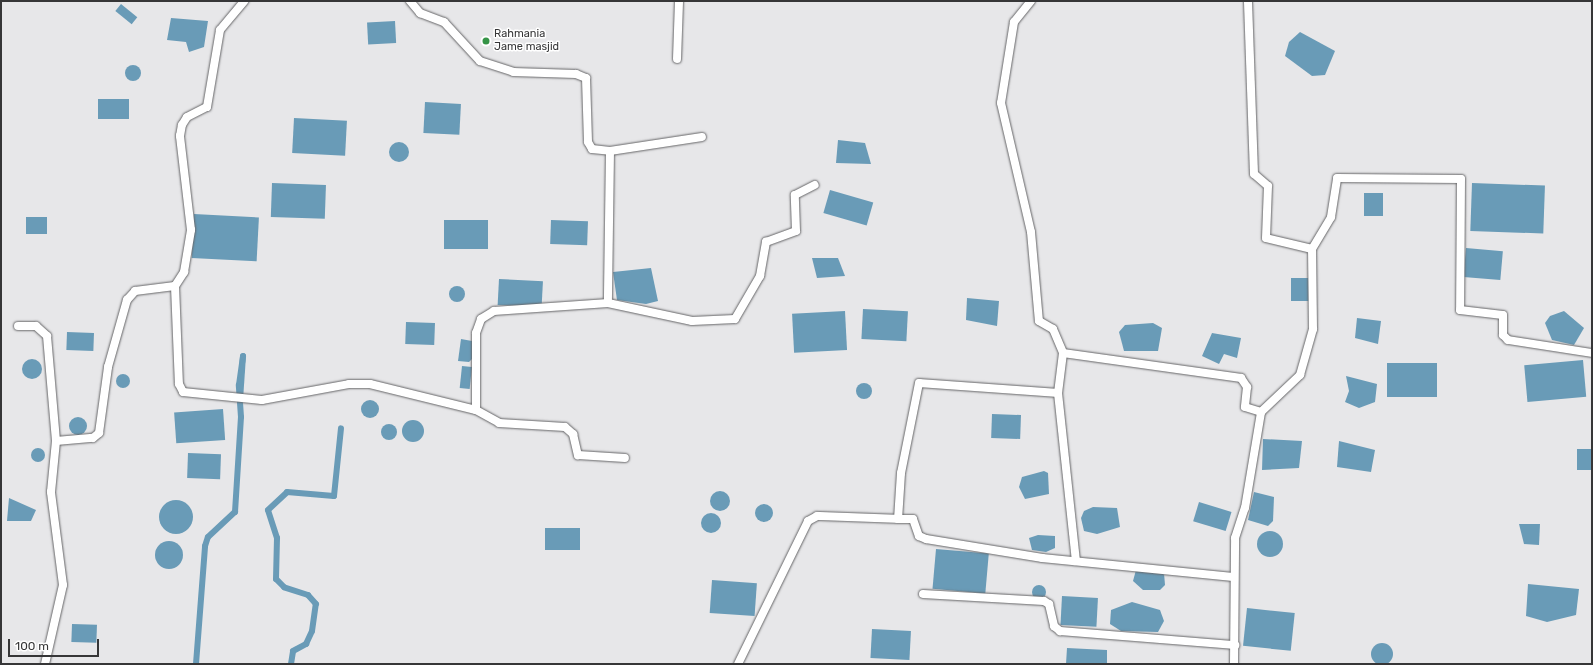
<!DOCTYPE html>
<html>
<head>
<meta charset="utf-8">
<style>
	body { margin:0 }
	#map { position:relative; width:1593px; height:665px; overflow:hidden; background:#e7e7e9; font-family:Rubik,sans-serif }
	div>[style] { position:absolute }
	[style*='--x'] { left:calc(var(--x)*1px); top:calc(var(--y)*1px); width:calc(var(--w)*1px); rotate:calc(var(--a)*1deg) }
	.water>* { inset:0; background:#699bb7; transform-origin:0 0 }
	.round { border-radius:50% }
	.canal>* { height:6px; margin:-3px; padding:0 3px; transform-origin:3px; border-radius:3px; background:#699bb7 }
	.roads { filter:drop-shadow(0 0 1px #656567) drop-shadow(0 0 1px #656567) }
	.minor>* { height:8px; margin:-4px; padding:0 4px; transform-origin:4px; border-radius:4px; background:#fff }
	.dots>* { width:11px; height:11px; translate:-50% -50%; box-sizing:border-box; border:2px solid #fff; border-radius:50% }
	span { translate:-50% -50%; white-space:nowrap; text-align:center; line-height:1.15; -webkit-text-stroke:3px #fff; paint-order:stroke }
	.poi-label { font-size:11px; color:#363637 }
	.left { translate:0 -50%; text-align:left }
	.frame { position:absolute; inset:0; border:2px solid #363637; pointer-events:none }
	.scale { position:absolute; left:8px; top:639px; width:91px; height:18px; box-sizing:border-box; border:2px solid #363637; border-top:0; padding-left:5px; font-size:12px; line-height:14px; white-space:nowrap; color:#363637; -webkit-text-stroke:3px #fff; paint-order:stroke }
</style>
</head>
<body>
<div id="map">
	<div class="water">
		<div style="left:121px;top:4px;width:21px;height:9px;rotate:39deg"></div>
		<div style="clip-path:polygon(171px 18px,208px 21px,204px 47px,189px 52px,186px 42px,167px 40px)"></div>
		<div style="left:395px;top:21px;width:22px;height:28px;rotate:87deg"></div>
		<div style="clip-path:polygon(1300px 32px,1335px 51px,1325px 75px,1312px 76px,1285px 56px,1289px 42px)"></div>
		<div class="round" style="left:125px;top:65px;width:16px;height:16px"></div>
		<div style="left:98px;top:99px;width:31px;height:20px"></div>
		<div style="left:425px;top:102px;width:36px;height:31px;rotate:3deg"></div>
		<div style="left:294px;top:118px;width:53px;height:35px;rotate:3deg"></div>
		<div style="clip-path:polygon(838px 140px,865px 143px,871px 164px,836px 163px)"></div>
		<div class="round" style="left:389px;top:142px;width:20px;height:20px"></div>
		<div style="left:272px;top:183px;width:54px;height:34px;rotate:2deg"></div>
		<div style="left:1472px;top:183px;width:73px;height:48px;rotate:2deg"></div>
		<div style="left:830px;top:190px;width:45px;height:24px;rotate:16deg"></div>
		<div style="left:1364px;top:193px;width:19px;height:23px"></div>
		<div style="left:194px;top:214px;width:65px;height:44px;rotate:3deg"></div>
		<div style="left:47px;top:217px;width:17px;height:21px;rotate:90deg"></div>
		<div style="left:488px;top:220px;width:29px;height:44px;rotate:90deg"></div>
		<div style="left:551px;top:220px;width:37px;height:24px;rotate:2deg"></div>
		<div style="left:1466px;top:248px;width:37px;height:29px;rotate:5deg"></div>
		<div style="clip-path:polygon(812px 258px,838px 258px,845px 276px,817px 278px)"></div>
		<div style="clip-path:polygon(651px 268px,658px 301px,646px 304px,617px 300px,613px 272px)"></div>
		<div style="left:1291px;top:278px;width:18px;height:23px"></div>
		<div style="left:499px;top:279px;width:44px;height:26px;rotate:3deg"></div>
		<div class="round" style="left:449px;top:286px;width:16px;height:16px"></div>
		<div style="clip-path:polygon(967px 298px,999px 301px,997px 326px,966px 320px)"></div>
		<div style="left:863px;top:309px;width:45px;height:30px;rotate:3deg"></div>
		<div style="left:845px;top:311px;width:39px;height:53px;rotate:87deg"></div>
		<div style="clip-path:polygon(1564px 311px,1584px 328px,1574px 345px,1552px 340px,1545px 323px,1550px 316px)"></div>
		<div style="clip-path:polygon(1357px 318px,1381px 321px,1378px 344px,1355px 338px)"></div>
		<div style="left:406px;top:322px;width:29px;height:22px;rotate:2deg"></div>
		<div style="clip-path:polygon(1153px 323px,1162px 328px,1158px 351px,1124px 351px,1119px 332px,1125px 325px)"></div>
		<div style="left:67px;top:332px;width:27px;height:18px;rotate:2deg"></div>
		<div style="clip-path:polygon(1212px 333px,1241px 338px,1237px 358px,1224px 354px,1219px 364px,1202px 356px)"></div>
		<div style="clip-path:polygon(461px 339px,472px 341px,473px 358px,469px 362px,458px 361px)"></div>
		<div class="round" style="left:22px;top:359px;width:20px;height:20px"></div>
		<div style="left:1583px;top:360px;width:37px;height:59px;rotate:85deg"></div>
		<div style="left:1387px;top:363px;width:50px;height:34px"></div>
		<div style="left:462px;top:366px;width:10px;height:22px;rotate:6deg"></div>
		<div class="round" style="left:116px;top:374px;width:14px;height:14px"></div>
		<div style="clip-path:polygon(1346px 376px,1377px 384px,1375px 402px,1359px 408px,1345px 402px,1349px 391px)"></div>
		<div class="round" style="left:856px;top:383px;width:16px;height:16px"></div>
		<div class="round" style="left:361px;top:400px;width:18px;height:18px"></div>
		<div style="left:223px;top:409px;width:31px;height:49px;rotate:86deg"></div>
		<div style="left:992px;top:414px;width:29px;height:24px;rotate:2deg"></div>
		<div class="round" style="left:69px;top:417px;width:18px;height:18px"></div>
		<div class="round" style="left:402px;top:420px;width:22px;height:22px"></div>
		<div class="round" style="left:381px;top:424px;width:16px;height:16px"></div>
		<div style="clip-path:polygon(1263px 439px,1302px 441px,1299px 468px,1262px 470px)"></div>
		<div style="clip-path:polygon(1339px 441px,1375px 450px,1371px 472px,1337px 467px)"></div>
		<div class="round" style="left:31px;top:448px;width:14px;height:14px"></div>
		<div style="left:1577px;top:449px;width:15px;height:21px"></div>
		<div style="left:188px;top:453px;width:33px;height:25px;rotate:2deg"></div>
		<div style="clip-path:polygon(1044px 471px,1048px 473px,1049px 494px,1025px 499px,1019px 487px,1022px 477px)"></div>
		<div class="round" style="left:710px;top:491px;width:20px;height:20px"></div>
		<div style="clip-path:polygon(1254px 492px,1274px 497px,1273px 521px,1268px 526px,1248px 520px)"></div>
		<div style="clip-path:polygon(9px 498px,36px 510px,31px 521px,7px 521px)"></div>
		<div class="round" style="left:159px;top:500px;width:34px;height:34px"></div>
		<div style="left:1199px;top:502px;width:34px;height:20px;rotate:17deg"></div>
		<div class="round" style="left:755px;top:504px;width:18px;height:18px"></div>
		<div style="clip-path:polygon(1093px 507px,1117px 508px,1120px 527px,1097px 534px,1084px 531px,1081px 518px,1084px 511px)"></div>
		<div class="round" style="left:701px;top:513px;width:20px;height:20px"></div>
		<div style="clip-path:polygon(1519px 524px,1540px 524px,1539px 545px,1524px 544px)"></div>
		<div style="left:580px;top:528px;width:22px;height:35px;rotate:90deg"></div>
		<div class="round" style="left:1257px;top:531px;width:26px;height:26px"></div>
		<div style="clip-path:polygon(1038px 535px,1055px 536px,1055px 548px,1046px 552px,1032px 550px,1029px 538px)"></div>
		<div class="round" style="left:155px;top:541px;width:28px;height:28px"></div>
		<div style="left:936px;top:549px;width:53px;height:40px;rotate:5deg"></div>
		<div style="clip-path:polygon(1136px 570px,1164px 573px,1165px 585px,1160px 590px,1143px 590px,1133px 581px)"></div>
		<div style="left:712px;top:580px;width:45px;height:33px;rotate:4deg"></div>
		<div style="clip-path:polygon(1528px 584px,1579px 589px,1576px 615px,1547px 622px,1526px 616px)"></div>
		<div class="round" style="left:1032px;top:585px;width:14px;height:14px"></div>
		<div style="left:1062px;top:596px;width:36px;height:29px;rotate:3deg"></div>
		<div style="clip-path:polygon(1132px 602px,1160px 610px,1164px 621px,1158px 632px,1121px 631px,1110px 624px,1111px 610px)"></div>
		<div style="left:1247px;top:608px;width:48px;height:38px;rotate:6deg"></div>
		<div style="left:72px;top:624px;width:25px;height:18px;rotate:2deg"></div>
		<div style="left:872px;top:629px;width:39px;height:29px;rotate:3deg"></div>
		<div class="round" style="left:1371px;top:643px;width:22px;height:22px"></div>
		<div style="clip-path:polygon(1067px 648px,1107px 650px,1107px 664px,1066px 664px)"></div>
	</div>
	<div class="canal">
		<div style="--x:196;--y:664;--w:118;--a:-85.6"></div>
		<div style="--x:205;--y:546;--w:9;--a:-72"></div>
		<div style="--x:208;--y:537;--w:37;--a:-43"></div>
		<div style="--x:235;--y:512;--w:95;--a:-86.4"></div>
		<div style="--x:241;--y:417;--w:32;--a:-94"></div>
		<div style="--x:239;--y:385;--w:29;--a:-82"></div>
		<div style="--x:243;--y:356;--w:44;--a:93.9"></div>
		<div style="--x:291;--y:664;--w:13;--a:-81"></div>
		<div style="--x:293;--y:651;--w:15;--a:-28"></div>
		<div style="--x:306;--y:644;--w:14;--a:-65"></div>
		<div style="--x:312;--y:631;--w:27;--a:-82"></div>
		<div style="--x:316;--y:604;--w:12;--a:-132"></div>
		<div style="--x:308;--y:595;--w:25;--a:-162"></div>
		<div style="--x:284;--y:587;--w:11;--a:-135"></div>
		<div style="--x:276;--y:579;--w:41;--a:-88.6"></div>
		<div style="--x:277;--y:538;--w:29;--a:-108"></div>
		<div style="--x:268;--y:510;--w:26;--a:-43"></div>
		<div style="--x:287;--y:492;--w:47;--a:4.9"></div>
		<div style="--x:334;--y:496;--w:68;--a:-84.1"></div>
	</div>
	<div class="roads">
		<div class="minor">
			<div style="--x:410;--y:1;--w:16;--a:50"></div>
			<div style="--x:420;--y:13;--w:26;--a:21"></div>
			<div style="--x:444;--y:22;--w:53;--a:47.3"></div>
			<div style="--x:480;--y:61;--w:35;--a:18"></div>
			<div style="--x:513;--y:72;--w:63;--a:1.8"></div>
			<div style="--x:576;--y:74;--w:11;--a:22"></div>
			<div style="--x:586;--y:78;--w:64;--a:88.2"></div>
			<div style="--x:588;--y:142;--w:8;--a:60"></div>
			<div style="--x:592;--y:149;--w:18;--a:6"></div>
			<div style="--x:610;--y:151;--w:152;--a:90.8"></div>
			<div style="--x:608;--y:303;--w:86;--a:12.1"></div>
			<div style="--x:692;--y:321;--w:43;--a:-2.7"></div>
			<div style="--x:735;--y:319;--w:50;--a:-59.8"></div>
			<div style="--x:760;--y:276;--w:35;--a:-80"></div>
			<div style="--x:766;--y:242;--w:32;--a:-20"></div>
			<div style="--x:796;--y:231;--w:36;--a:-92"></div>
			<div style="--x:795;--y:195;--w:22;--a:-27"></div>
			<div style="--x:1031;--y:1;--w:27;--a:129"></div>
			<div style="--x:1014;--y:22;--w:82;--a:99.1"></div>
			<div style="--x:1001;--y:103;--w:132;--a:76.9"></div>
			<div style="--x:1031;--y:232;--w:89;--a:84.9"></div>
			<div style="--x:1039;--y:321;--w:16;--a:30"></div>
			<div style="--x:1053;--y:329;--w:26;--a:67"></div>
			<div style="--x:1063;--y:353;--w:180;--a:8"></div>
			<div style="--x:1241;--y:378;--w:11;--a:56"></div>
			<div style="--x:1247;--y:387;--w:20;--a:96"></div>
			<div style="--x:1245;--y:407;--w:17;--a:17"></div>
			<div style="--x:677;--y:59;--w:58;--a:-88"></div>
			<div style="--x:610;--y:151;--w:93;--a:-8.7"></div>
			<div style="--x:1312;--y:249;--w:37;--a:-59"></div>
			<div style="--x:1331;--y:217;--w:39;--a:-81"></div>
			<div style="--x:1337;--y:178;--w:124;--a:0.5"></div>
			<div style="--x:1461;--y:179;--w:131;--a:90.4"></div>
			<div style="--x:1460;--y:310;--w:43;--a:6.6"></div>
			<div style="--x:1503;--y:315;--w:20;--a:90"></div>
			<div style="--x:1503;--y:335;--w:7;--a:45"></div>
			<div style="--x:1508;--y:340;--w:85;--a:8.8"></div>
			<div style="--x:175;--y:286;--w:98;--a:87.7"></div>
			<div style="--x:179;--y:384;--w:9;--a:63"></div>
			<div style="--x:183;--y:392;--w:79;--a:5.8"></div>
			<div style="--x:262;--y:400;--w:88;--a:-10.4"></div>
			<div style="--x:349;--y:384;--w:21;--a:0"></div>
			<div style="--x:370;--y:384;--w:109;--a:13.8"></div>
			<div style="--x:476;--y:410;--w:26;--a:29"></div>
			<div style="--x:499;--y:423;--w:66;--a:3.5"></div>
			<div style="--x:565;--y:427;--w:11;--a:41"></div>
			<div style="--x:573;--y:434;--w:22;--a:77"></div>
			<div style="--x:578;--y:455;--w:47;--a:3.7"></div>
			<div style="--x:18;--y:326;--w:18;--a:0"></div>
			<div style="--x:36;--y:326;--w:15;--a:42"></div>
			<div style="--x:47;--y:336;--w:105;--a:85.1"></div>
			<div style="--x:1063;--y:353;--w:40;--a:97.1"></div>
			<div style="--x:1058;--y:393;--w:169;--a:83.9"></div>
			<div style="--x:1058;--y:393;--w:139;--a:-175.9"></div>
			<div style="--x:919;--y:383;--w:92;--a:101.3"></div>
			<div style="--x:901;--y:473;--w:46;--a:93.7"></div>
			<div style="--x:898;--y:519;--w:15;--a:0"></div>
			<div style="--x:913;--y:519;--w:18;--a:71"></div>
			<div style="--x:919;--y:536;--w:8;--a:23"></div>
			<div style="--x:926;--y:539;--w:118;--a:9.3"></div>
			<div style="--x:1042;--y:558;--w:192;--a:5.7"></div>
			<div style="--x:476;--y:410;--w:77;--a:-90"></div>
			<div style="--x:476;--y:333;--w:15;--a:-70"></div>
			<div style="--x:481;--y:319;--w:15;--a:-32"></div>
			<div style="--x:494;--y:311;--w:114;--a:-4"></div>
			<div style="--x:923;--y:594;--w:121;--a:3.3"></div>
			<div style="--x:1044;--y:601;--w:6;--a:31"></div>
			<div style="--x:1049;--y:604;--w:23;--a:77"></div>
			<div style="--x:1054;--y:626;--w:8;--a:40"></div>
			<div style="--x:1060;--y:631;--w:176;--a:4.6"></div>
			<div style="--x:45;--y:664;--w:81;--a:-77.2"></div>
			<div style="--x:63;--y:585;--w:94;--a:-97.4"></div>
			<div style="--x:51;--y:492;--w:51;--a:-84.4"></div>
			<div style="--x:56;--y:441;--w:37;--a:-5"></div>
			<div style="--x:93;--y:438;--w:8;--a:-40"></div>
			<div style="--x:99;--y:433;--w:67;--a:-82.2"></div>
			<div style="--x:108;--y:367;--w:70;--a:-74.2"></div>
			<div style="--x:127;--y:300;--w:12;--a:-48"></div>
			<div style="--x:135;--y:291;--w:40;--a:-7.1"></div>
			<div style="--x:175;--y:286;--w:17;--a:-57"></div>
			<div style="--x:184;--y:272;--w:43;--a:-80.5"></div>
			<div style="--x:191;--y:230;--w:95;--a:-96.7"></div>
			<div style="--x:180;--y:136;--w:11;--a:-80"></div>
			<div style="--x:182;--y:125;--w:9;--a:-58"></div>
			<div style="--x:187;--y:117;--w:22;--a:-27"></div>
			<div style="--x:207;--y:107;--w:78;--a:-80.4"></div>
			<div style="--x:220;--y:30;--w:38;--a:-50"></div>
			<div style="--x:738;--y:664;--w:159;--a:-63.9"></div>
			<div style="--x:808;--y:521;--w:10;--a:-29"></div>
			<div style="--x:817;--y:516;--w:81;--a:2.1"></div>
			<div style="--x:1234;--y:664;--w:126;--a:-89.5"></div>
			<div style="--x:1235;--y:538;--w:32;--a:-72"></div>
			<div style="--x:1245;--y:508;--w:97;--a:-80.5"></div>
			<div style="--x:1261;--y:412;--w:54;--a:-43.5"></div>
			<div style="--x:1300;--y:375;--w:48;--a:-74.2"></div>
			<div style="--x:1313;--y:329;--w:80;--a:-90.7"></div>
			<div style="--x:1312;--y:249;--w:47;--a:-166.6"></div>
			<div style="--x:1266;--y:238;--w:52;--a:-87.8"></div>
			<div style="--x:1268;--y:186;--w:18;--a:-139"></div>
			<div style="--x:1254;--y:174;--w:173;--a:-92"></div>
		</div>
	</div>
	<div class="dots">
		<div style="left:486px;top:41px;background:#369447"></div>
	</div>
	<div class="poi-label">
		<span class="left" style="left:494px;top:41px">Rahmania<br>Jame masjid</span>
	</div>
	<div class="frame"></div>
	<div class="scale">100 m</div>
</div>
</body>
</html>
